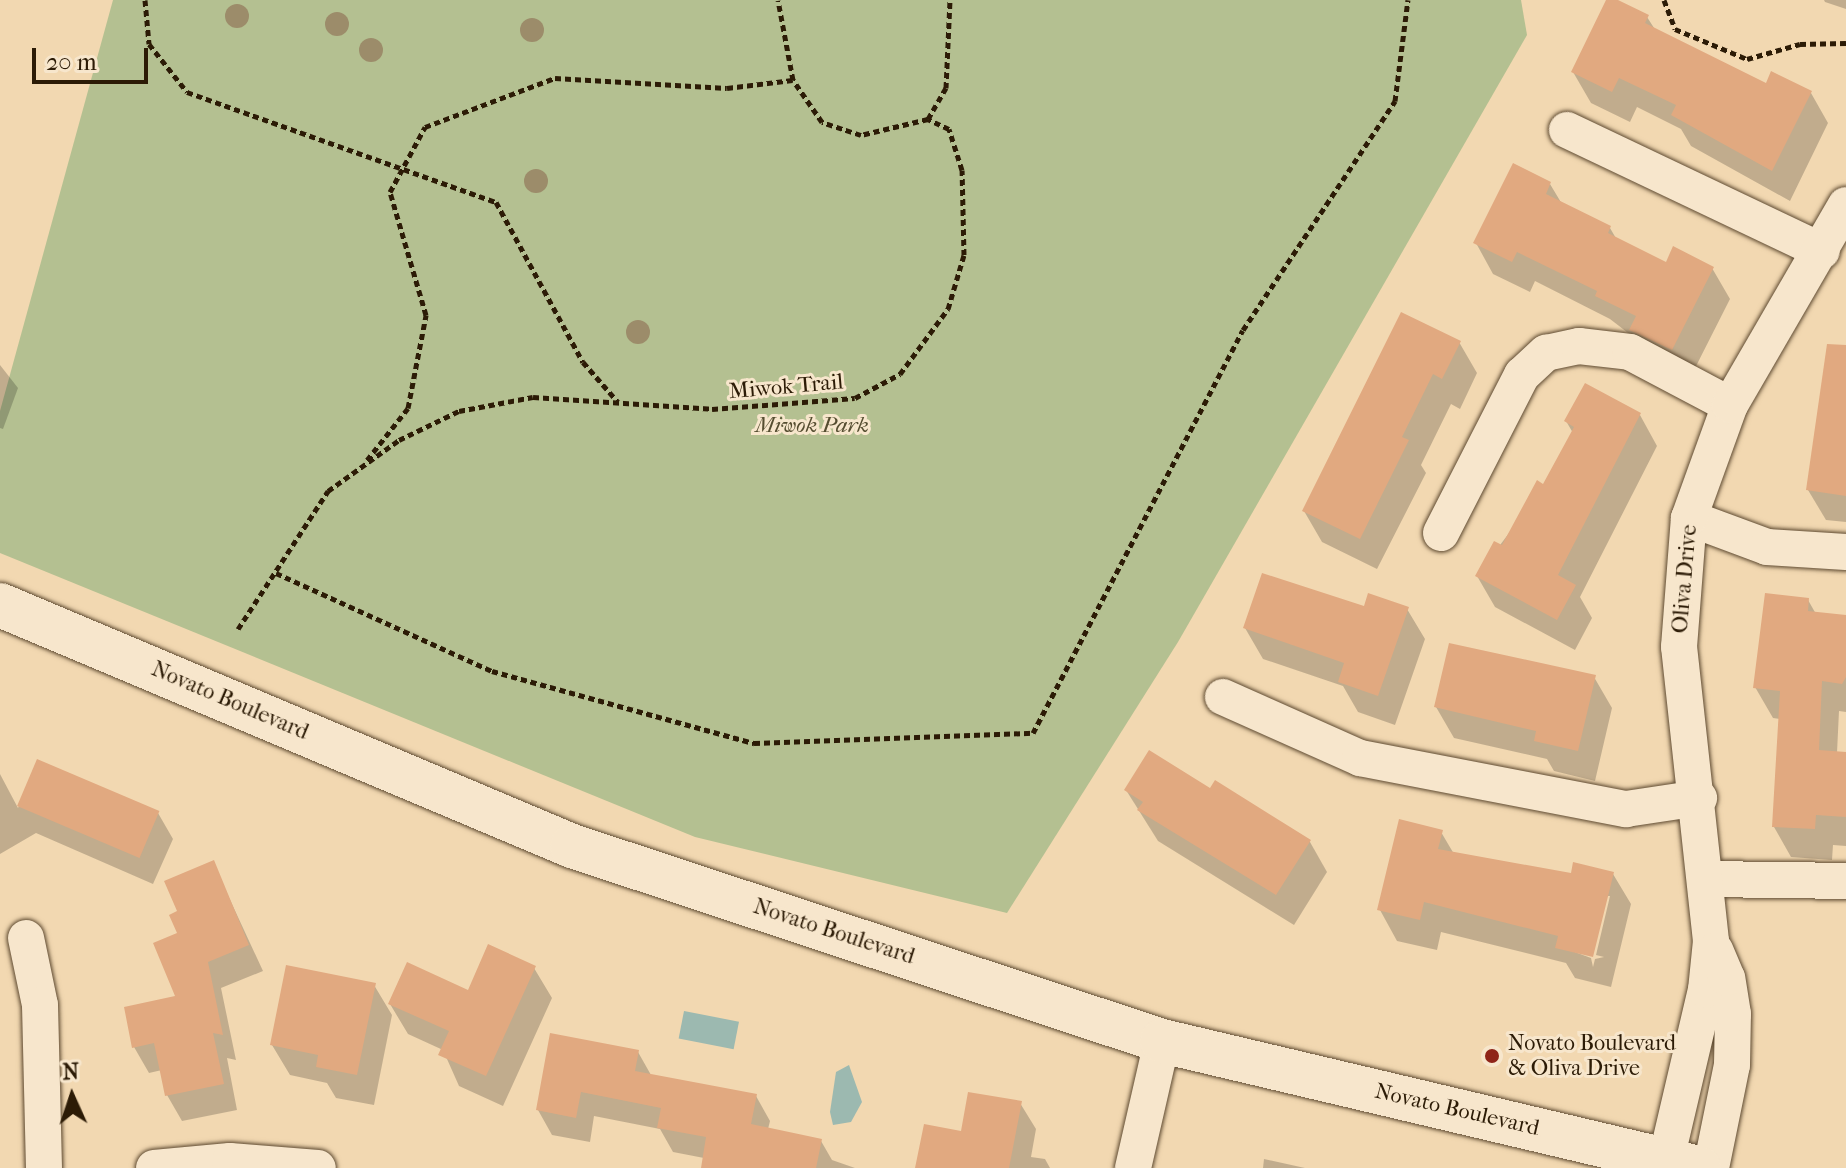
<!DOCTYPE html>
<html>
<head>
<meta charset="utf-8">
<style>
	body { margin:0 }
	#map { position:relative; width:1846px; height:1168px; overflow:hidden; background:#f2d8b1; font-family:"IM FELL French Canon",serif }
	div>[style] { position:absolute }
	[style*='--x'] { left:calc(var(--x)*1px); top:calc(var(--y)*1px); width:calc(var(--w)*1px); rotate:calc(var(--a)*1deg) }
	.green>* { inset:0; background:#b4c091 }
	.water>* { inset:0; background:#9cb9b0; transform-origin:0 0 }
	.shadow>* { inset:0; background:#0003 }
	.building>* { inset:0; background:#e1a980; transform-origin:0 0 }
	.path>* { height:5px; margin-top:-2.5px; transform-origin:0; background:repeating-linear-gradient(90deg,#2c1b06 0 6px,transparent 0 10px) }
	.roads { filter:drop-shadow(0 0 2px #5e4a31) drop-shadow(0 0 2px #5e4a31) }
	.street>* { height:36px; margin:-18px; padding:0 18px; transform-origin:18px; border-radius:18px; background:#f7e6cc }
	.secondary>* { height:44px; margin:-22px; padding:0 22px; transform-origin:22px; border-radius:22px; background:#f7e6cc }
	.trees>* { width:24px; height:24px; margin:-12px; border-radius:50%; background:#9c8c6a }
	.dots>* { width:22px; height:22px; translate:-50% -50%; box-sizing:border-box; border:4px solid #f7e6cc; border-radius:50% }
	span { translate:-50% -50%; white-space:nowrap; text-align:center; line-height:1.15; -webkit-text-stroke:6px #f7e6cc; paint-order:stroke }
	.street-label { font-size:22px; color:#2c1b06 }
	.park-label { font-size:22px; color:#554d30; font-style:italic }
	.poi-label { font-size:22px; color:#2c1b06 }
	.left { translate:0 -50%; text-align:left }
	.north { position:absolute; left:32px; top:1056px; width:80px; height:80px; -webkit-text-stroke:6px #f7e6cc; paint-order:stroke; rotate:357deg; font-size:22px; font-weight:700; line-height:32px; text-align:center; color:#2c1b06 }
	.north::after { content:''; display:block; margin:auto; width:28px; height:36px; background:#2c1b06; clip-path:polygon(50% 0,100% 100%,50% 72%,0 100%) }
	.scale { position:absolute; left:32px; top:48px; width:116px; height:36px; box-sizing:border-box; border:4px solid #2c1b06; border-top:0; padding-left:10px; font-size:24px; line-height:28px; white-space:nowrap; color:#2c1b06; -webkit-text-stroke:6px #f7e6cc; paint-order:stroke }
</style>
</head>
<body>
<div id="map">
	<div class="green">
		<div style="clip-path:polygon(113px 0,1521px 0,1527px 35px,1178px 642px,1007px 913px,695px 837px,0 553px,0 411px)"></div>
	</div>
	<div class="water">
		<div style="left:684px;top:1011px;width:56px;height:28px;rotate:11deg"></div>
		<div style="clip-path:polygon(849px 1065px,862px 1102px,851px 1122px,833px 1125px,830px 1112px,836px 1072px)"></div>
	</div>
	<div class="shadow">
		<div style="clip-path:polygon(1608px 0,1647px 17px,1656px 31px,1766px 86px,1811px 93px,1828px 123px,1790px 201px,1691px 146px,1681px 129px,1637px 107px,1630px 122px,1591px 103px,1573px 72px)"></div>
		<div style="clip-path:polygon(1824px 0,1846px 0,1846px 9px,1825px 2px)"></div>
		<div style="clip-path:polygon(1550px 184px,1562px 204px,1610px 228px,1617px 240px,1667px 265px,1712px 268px,1730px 299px,1689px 380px,1610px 319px,1535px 281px,1530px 292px,1493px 274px,1476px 243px)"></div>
		<div style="clip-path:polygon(1459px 342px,1477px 373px,1460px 409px,1451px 404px,1421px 465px,1426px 473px,1377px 569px,1322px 542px,1304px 511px)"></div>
		<div style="clip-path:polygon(0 365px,18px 388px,3px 429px,0 428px)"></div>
		<div style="clip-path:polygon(1846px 401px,1846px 522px,1826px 520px,1808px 490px)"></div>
		<div style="clip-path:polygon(1640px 415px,1657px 446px,1580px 597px,1592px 618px,1575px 650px,1495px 607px,1477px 576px,1544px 486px,1573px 433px,1566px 421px)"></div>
		<div style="clip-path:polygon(1808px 600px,1816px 614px,1846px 617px,1846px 712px,1839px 711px,1837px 753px,1846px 754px,1846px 846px,1833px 845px,1832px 860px,1791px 857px,1774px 827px,1780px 719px,1773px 718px,1755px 687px)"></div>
		<div style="clip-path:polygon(1365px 608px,1407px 609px,1425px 639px,1395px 725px,1358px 712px,1343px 686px,1263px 659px,1245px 628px)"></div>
		<div style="clip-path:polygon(1594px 677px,1612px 708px,1595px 781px,1554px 771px,1547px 759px,1454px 738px,1436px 707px)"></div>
		<div style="clip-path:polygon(38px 761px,158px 813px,173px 839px,153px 884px,36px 833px,0 854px,0 774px,18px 808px)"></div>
		<div style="clip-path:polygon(1126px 790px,1211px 791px,1310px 842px,1327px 872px,1294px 925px,1158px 841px)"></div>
		<div style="clip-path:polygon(evenodd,1441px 832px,1454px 854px,1572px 876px,1613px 874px,1631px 904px,1611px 987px,1575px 978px,1566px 963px,1441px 932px,1437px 950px,1397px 941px,1380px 910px,1441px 832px,1606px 896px,1610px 896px,1596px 955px,1604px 957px,1595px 959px,1593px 967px,1591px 958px,1564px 948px,1606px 896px)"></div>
		<div style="clip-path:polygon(213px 863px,263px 971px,221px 988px,236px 1060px,227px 1058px,237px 1110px,182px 1121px,167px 1095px,162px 1070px,149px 1073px,134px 1047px,178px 998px,179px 912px)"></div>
		<div style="clip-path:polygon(534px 968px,552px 998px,503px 1106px,459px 1086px,443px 1050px,408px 1034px,390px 1004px,469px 992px)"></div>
		<div style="clip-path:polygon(374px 985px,392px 1015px,374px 1105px,336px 1098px,327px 1083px,290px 1075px,272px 1045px)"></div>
		<div style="clip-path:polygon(638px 1052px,651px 1075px,756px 1096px,770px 1121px,768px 1129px,821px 1141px,832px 1160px,855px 1168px,703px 1168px,704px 1158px,673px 1152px,660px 1129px,594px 1116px,590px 1142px,552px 1135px,538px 1110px)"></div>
		<div style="clip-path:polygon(1020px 1103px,1036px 1129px,1031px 1157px,1045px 1159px,1050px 1168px,918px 1168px,963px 1133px)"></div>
		<div style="clip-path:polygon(1264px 1159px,1305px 1168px,1263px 1168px)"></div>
	</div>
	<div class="building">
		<div style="clip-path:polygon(1606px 0,1618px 0,1649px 15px,1645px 23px,1766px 83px,1771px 71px,1812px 91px,1772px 171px,1671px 115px,1676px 105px,1619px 78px,1612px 92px,1571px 72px)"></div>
		<div style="clip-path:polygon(1513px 163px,1551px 182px,1546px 194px,1611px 226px,1608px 233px,1666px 262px,1673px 246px,1714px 267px,1672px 350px,1629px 330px,1636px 316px,1595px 296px,1597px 291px,1517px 252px,1512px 262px,1473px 243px)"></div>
		<div style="clip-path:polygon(1401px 312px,1461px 341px,1442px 379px,1433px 374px,1402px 437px,1409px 440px,1360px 539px,1302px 511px)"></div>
		<div style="clip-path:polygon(1827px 344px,1846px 345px,1846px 496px,1806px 490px)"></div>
		<div style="clip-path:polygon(1585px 383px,1641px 413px,1558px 575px,1576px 585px,1557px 620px,1475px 576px,1494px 541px,1502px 545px,1537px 480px,1543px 484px,1574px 427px,1564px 421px)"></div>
		<div style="clip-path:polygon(1262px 573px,1364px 606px,1368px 593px,1409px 607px,1378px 696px,1338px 682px,1344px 663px,1243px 628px)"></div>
		<div style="clip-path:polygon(1765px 593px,1809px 598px,1808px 611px,1846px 615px,1846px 677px,1842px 684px,1822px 681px,1819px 750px,1846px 752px,1846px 817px,1816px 815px,1815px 829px,1772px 827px,1780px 691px,1753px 688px)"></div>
		<div style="clip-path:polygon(1449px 643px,1596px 675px,1578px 751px,1534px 741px,1536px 731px,1434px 707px)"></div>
		<div style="clip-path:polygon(1149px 750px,1210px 788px,1215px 780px,1311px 840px,1276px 895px,1137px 810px,1143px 802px,1124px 790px)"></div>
		<div style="left:37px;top:759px;width:133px;height:51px;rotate:23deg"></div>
		<div style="clip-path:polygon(1399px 819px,1443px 830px,1438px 849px,1571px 873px,1573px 862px,1614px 872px,1593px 957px,1555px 948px,1558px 936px,1424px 902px,1420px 920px,1377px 910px)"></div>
		<div style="clip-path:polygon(214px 860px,249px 945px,208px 962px,223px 1035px,213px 1033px,224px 1084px,165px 1096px,154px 1043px,132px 1048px,124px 1007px,175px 996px,153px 943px,177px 933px,169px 915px,177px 911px,164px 881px)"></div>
		<div style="clip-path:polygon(488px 944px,536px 966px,486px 1076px,438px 1055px,449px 1031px,388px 1004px,407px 962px,468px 990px)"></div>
		<div style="clip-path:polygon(286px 965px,376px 983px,357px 1075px,316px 1067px,318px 1055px,270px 1045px)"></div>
		<div style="clip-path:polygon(550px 1033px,639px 1050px,635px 1071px,757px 1094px,751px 1124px,822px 1139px,816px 1168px,701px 1168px,706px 1137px,657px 1128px,661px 1108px,581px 1092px,576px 1118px,536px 1110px)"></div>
		<div style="clip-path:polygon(968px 1092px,1022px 1101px,1009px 1168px,915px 1168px,924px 1124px,961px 1131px)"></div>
	</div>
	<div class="path">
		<div style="--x:145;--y:0;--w:44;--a:84.8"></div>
		<div style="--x:149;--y:44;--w:61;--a:51.6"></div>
		<div style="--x:187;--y:92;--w:328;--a:19.6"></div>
		<div style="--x:496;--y:202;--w:182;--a:61.5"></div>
		<div style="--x:583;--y:362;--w:53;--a:48.8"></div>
		<div style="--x:1664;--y:0;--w:31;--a:69"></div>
		<div style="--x:1675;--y:29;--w:78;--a:22.6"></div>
		<div style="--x:1747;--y:59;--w:55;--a:-15.8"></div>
		<div style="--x:1800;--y:44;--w:46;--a:-1.2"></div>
		<div style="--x:928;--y:119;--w:36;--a:-60"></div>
		<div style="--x:946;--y:88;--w:88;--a:-87.4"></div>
		<div style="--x:367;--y:460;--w:66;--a:-51.7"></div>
		<div style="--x:408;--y:408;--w:95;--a:-79"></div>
		<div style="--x:426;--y:315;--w:128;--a:-106.3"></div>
		<div style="--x:390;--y:192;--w:74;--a:-61.7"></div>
		<div style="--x:425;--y:127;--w:139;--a:-20.7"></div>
		<div style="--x:555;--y:78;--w:172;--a:3.3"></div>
		<div style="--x:727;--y:88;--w:66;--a:-6.9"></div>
		<div style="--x:276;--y:573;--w:237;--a:24.4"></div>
		<div style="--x:492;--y:671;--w:272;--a:15.4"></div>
		<div style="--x:754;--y:743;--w:279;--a:-2.1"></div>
		<div style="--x:1033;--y:733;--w:454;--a:-62.5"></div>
		<div style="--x:1243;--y:330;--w:275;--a:-56.4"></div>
		<div style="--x:1395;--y:101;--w:102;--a:-82.7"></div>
		<div style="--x:238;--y:629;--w:165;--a:-56.9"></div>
		<div style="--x:328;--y:491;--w:87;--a:-35.7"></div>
		<div style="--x:399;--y:440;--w:67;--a:-25.8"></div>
		<div style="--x:459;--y:411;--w:75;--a:-10.7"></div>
		<div style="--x:533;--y:397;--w:179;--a:3.8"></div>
		<div style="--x:712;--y:409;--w:143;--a:-4.4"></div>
		<div style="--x:855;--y:398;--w:51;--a:-28.1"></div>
		<div style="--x:900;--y:374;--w:81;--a:-53.6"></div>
		<div style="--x:948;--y:309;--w:56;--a:-73.5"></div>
		<div style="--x:964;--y:255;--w:85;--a:-91.3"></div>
		<div style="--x:962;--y:170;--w:43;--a:-107.6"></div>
		<div style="--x:949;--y:129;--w:23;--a:-155"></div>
		<div style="--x:928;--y:119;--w:69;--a:166.6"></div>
		<div style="--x:861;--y:135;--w:41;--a:-161.6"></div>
		<div style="--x:822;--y:122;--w:51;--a:-124.6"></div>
		<div style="--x:793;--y:80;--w:81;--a:-100.6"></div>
	</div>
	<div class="roads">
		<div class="street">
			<div style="--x:1567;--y:130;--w:282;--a:25.4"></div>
			<div style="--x:1689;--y:518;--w:83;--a:20.4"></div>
			<div style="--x:1767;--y:547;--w:79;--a:3.6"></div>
			<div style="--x:1441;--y:533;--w:178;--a:-62.9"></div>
			<div style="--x:1522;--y:375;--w:33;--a:-43"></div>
			<div style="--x:1546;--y:353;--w:34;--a:-12"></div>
			<div style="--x:1579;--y:346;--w:51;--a:6.7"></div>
			<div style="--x:1630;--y:352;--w:113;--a:27.9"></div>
			<div style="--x:1223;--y:697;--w:150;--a:24"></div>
			<div style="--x:1360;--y:758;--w:271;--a:10.9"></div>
			<div style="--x:1626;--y:809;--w:74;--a:-8.6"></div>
			<div style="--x:1707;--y:879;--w:139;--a:0.8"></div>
			<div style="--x:26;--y:938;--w:68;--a:78.2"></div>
			<div style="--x:40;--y:1005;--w:163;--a:88.6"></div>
			<div style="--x:1666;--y:1160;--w:175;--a:-76.8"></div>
			<div style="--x:1706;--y:990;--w:49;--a:-84.2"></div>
			<div style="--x:1711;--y:941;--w:296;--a:-96.2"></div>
			<div style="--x:1679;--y:647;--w:129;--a:-85.6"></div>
			<div style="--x:1689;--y:518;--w:120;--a:-70.1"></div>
			<div style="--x:1730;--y:405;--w:231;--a:-59.9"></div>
			<div style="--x:154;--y:1168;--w:76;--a:-5.3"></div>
			<div style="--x:230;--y:1161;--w:88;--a:4.5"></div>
			<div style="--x:1133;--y:1168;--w:130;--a:-77.1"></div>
			<div style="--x:1711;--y:1168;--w:105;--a:-78.5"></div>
			<div style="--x:1732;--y:1065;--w:51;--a:-88.9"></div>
			<div style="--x:1733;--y:1014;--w:36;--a:-99"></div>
			<div style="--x:1727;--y:978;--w:30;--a:-113"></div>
		</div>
		<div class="secondary">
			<div style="--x:0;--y:605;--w:621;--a:22.85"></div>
			<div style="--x:572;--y:846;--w:621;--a:18.29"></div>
			<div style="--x:1162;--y:1041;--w:552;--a:13.31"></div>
		</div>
	</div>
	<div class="trees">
		<div style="left:237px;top:16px"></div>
		<div style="left:337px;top:24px"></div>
		<div style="left:532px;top:30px"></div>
		<div style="left:371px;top:50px"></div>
		<div style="left:536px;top:181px"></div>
		<div style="left:638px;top:332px"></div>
	</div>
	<div class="dots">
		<div style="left:1492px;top:1056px;background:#8f2418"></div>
	</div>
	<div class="street-label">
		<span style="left:786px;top:387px;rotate:-5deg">Miwok Trail</span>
		<span style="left:1685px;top:579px;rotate:-85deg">Oliva Drive</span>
		<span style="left:230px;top:701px;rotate:23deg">Novato Boulevard</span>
		<span style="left:834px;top:932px;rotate:18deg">Novato Boulevard</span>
		<span style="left:1457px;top:1110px;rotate:13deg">Novato Boulevard</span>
	</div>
	<div class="park-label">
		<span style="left:812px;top:426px">Miwok Park</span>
	</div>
	<div class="poi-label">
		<span class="left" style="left:1508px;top:1056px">Novato Boulevard<br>&amp; Oliva Drive</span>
	</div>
	<div class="north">N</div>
	<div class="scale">20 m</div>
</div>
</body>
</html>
